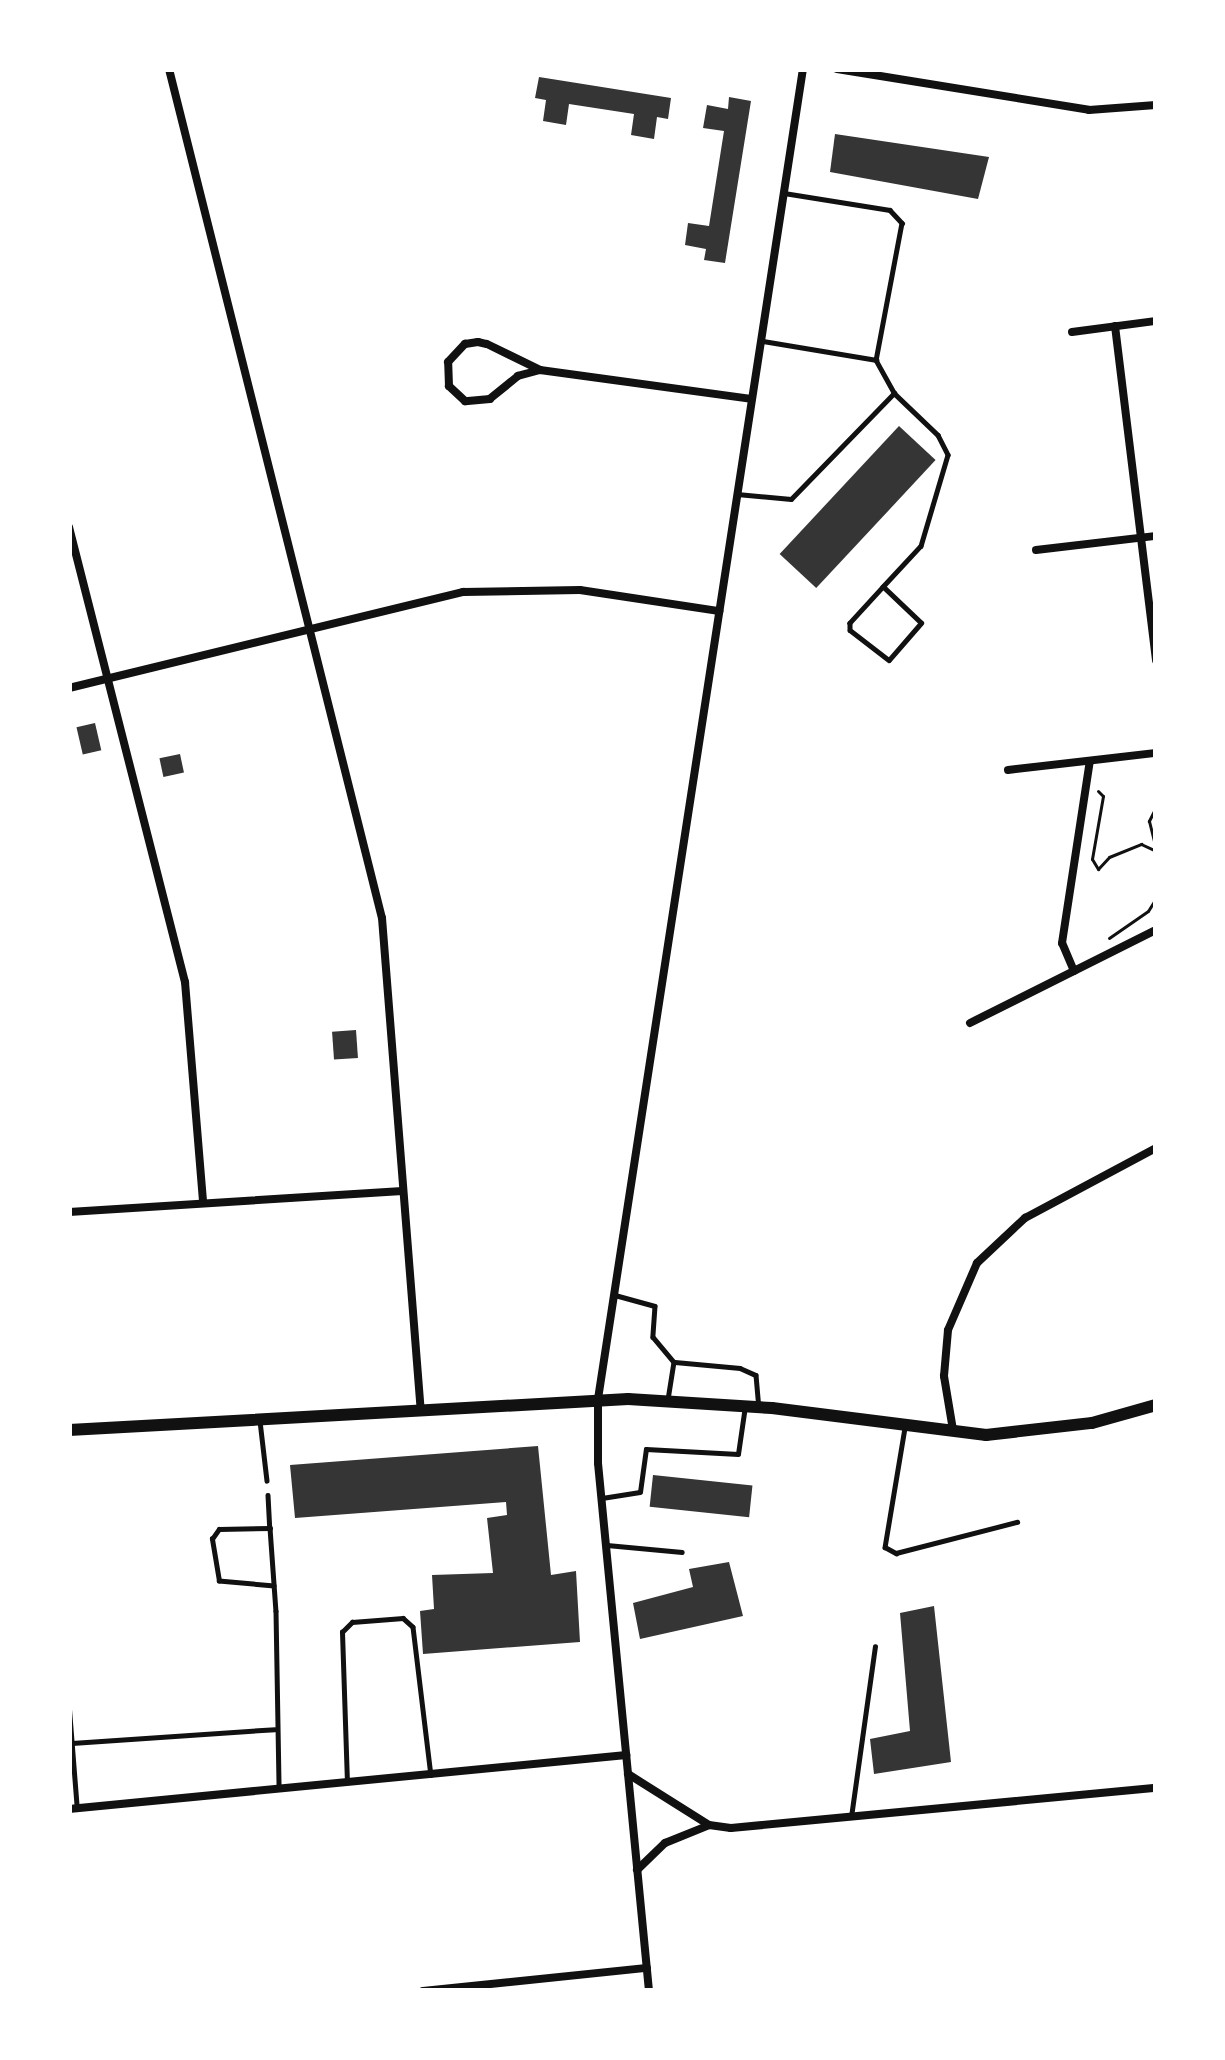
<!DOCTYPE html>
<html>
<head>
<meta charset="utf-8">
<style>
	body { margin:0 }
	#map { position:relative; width:1225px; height:2060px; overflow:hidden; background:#fff; font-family:"Work Sans",sans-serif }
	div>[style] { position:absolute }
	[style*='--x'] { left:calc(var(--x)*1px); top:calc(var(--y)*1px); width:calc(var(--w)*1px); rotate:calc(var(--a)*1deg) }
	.building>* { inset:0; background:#353535; transform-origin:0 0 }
	.path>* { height:3px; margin:-1.5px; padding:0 1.5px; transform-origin:1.5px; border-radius:1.5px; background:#111 }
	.service>* { height:4.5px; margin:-2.25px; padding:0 2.25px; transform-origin:2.25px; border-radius:2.25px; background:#111 }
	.minor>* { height:8px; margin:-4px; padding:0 4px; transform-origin:4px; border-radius:4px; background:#111 }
	.secondary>* { height:12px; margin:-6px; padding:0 6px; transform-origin:6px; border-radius:6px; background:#111 }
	span { translate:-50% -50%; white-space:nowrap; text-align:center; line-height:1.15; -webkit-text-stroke:12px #fff; paint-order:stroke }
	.frame { position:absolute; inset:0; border:72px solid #fff; pointer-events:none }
</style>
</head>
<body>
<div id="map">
	<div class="building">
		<div style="clip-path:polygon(539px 77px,671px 98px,668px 119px,657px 117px,654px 139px,631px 135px,634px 114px,569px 104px,566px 125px,543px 121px,546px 100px,535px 98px)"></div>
		<div style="clip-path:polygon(729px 97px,751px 101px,725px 263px,704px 260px,706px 249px,685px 245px,688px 223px,709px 226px,724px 131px,703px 128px,707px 105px,728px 109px)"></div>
		<div style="clip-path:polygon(835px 134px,989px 157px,978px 199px,830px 172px)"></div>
		<div style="left:899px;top:426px;width:50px;height:175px;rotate:43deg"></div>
		<div style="left:95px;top:723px;width:28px;height:19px;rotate:77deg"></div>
		<div style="left:180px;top:754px;width:19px;height:21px;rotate:78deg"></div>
		<div style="left:356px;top:1030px;width:28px;height:24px;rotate:86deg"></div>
		<div style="clip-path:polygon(538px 1446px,551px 1575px,576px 1571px,580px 1642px,423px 1654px,420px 1611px,434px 1609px,432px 1575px,493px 1573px,487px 1518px,507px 1515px,506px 1502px,295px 1518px,290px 1465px)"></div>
		<div style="left:653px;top:1475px;width:100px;height:32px;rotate:6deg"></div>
		<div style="clip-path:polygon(729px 1562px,743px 1616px,640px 1639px,633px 1603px,693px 1587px,689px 1569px)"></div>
		<div style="clip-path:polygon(934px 1606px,951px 1762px,874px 1774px,870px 1739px,910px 1731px,900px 1613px)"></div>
	</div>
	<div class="path">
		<div style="--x:1098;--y:791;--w:7;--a:45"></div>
		<div style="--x:1103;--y:796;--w:64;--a:99.9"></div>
		<div style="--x:1092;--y:859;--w:12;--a:59"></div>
		<div style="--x:1098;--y:869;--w:16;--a:-47"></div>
		<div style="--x:1109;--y:857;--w:35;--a:-22"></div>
		<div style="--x:1141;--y:844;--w:17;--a:25"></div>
		<div style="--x:1156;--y:807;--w:16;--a:117"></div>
		<div style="--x:1149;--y:821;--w:30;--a:76"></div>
		<div style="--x:1109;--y:938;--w:47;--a:-34.7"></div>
		<div style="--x:1148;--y:911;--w:15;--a:-58"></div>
	</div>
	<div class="service">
		<div style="--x:784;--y:193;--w:107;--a:9.1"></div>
		<div style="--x:890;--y:210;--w:18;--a:47"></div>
		<div style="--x:902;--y:223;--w:139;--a:100.7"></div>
		<div style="--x:876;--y:360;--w:38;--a:61"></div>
		<div style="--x:894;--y:393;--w:61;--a:43.7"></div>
		<div style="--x:938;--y:435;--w:22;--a:63"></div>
		<div style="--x:948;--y:455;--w:95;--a:106.5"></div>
		<div style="--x:921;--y:546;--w:56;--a:132.8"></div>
		<div style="--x:883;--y:587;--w:49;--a:132.5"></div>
		<div style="--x:850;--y:623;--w:7;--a:90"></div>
		<div style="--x:850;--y:630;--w:49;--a:37.6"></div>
		<div style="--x:889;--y:660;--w:49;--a:-49.1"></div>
		<div style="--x:921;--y:623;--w:52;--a:-136.5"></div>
		<div style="--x:763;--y:341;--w:115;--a:9.5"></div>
		<div style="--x:737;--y:494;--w:54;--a:5.3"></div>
		<div style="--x:791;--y:499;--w:148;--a:-45.8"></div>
		<div style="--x:615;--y:1295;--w:41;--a:15.4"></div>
		<div style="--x:655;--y:1306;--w:31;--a:94"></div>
		<div style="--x:653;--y:1337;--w:33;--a:50"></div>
		<div style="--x:674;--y:1362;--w:39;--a:99"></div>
		<div style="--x:675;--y:1362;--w:65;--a:5.3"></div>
		<div style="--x:740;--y:1368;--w:17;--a:24"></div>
		<div style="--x:756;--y:1375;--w:32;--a:85"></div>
		<div style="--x:260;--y:1421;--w:60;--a:83.3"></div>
		<div style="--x:905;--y:1428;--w:121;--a:99.5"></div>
		<div style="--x:885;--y:1547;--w:13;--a:29"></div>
		<div style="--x:896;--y:1553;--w:125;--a:-14.4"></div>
		<div style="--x:268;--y:1495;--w:33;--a:87"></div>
		<div style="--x:602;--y:1498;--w:38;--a:-9"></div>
		<div style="--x:640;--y:1492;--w:43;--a:-82.1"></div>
		<div style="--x:646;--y:1449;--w:92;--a:3.1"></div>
		<div style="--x:738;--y:1454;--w:49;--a:-81.7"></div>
		<div style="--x:607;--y:1545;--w:75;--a:5.3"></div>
		<div style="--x:274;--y:1586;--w:55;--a:-174.8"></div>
		<div style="--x:219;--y:1581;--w:43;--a:-99.5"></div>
		<div style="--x:212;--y:1539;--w:12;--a:-55"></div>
		<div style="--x:219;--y:1529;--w:51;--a:-1.1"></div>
		<div style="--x:270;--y:1528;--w:83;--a:85.9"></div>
		<div style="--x:276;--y:1611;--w:178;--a:89"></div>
		<div style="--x:69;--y:1703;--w:102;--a:85.5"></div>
		<div style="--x:72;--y:1743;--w:203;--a:-3.9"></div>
		<div style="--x:347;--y:1783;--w:151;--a:-91.9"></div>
		<div style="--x:342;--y:1632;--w:14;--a:-45"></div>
		<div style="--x:352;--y:1622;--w:51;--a:-4.5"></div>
		<div style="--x:403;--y:1618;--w:13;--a:42"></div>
		<div style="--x:413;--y:1627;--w:149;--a:83.1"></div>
		<div style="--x:851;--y:1817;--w:172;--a:-82"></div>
	</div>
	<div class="minor">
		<div style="--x:169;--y:69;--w:875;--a:75.92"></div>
		<div style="--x:382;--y:918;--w:489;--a:85.5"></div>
		<div style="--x:837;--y:69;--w:255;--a:9.2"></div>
		<div style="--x:1089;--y:110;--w:67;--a:-4.3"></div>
		<div style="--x:1115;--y:326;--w:337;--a:83"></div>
		<div style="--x:1072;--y:332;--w:85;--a:-7.5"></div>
		<div style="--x:478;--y:342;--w:9;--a:13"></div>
		<div style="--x:487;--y:344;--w:59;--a:26.1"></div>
		<div style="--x:540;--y:370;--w:23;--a:165"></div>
		<div style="--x:518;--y:376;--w:36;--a:141"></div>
		<div style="--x:490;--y:399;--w:25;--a:175"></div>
		<div style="--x:465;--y:401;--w:22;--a:-137"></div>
		<div style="--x:449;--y:386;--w:24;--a:-92"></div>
		<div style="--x:448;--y:362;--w:25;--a:-47"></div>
		<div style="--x:465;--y:344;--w:13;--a:-9"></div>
		<div style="--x:540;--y:370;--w:213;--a:7.8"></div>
		<div style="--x:69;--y:527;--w:470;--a:75.7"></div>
		<div style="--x:185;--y:982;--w:221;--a:85.3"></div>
		<div style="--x:1036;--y:550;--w:121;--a:-6.7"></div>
		<div style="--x:69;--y:688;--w:406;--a:-13.7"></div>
		<div style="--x:463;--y:592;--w:117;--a:-1"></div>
		<div style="--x:580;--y:590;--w:141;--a:8.6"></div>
		<div style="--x:1008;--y:770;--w:149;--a:-6.6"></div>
		<div style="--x:1074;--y:971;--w:30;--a:-113"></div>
		<div style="--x:1062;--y:943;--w:184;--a:-81.3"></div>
		<div style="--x:970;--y:1023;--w:208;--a:-26.6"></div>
		<div style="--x:69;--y:1212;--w:334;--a:-3.6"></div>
		<div style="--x:953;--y:1430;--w:55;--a:-99.5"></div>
		<div style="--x:944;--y:1376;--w:46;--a:-85"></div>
		<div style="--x:948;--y:1330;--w:73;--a:-66.6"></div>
		<div style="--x:977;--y:1263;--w:66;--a:-43.2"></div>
		<div style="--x:1025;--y:1218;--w:149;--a:-28.1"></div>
		<div style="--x:628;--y:1774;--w:96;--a:32.2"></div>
		<div style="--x:709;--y:1825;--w:22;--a:8"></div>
		<div style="--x:731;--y:1828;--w:427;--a:-5.4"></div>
		<div style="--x:69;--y:1809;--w:560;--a:-5.54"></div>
		<div style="--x:637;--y:1870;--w:39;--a:-44"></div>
		<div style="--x:665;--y:1843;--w:45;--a:-22"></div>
		<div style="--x:423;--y:1991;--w:225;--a:-5.9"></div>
		<div style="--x:649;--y:1991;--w:530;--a:-95.52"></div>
		<div style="--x:598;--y:1463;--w:64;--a:-90"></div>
		<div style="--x:598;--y:1399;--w:1346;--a:-81.24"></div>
	</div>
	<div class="secondary">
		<div style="--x:69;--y:1430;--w:560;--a:-3.17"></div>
		<div style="--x:628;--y:1399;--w:144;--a:3.6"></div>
		<div style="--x:772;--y:1408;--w:216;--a:7.2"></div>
		<div style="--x:986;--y:1435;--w:107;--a:-6.5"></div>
		<div style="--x:1092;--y:1423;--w:66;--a:-15.7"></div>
	</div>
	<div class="frame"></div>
</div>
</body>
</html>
